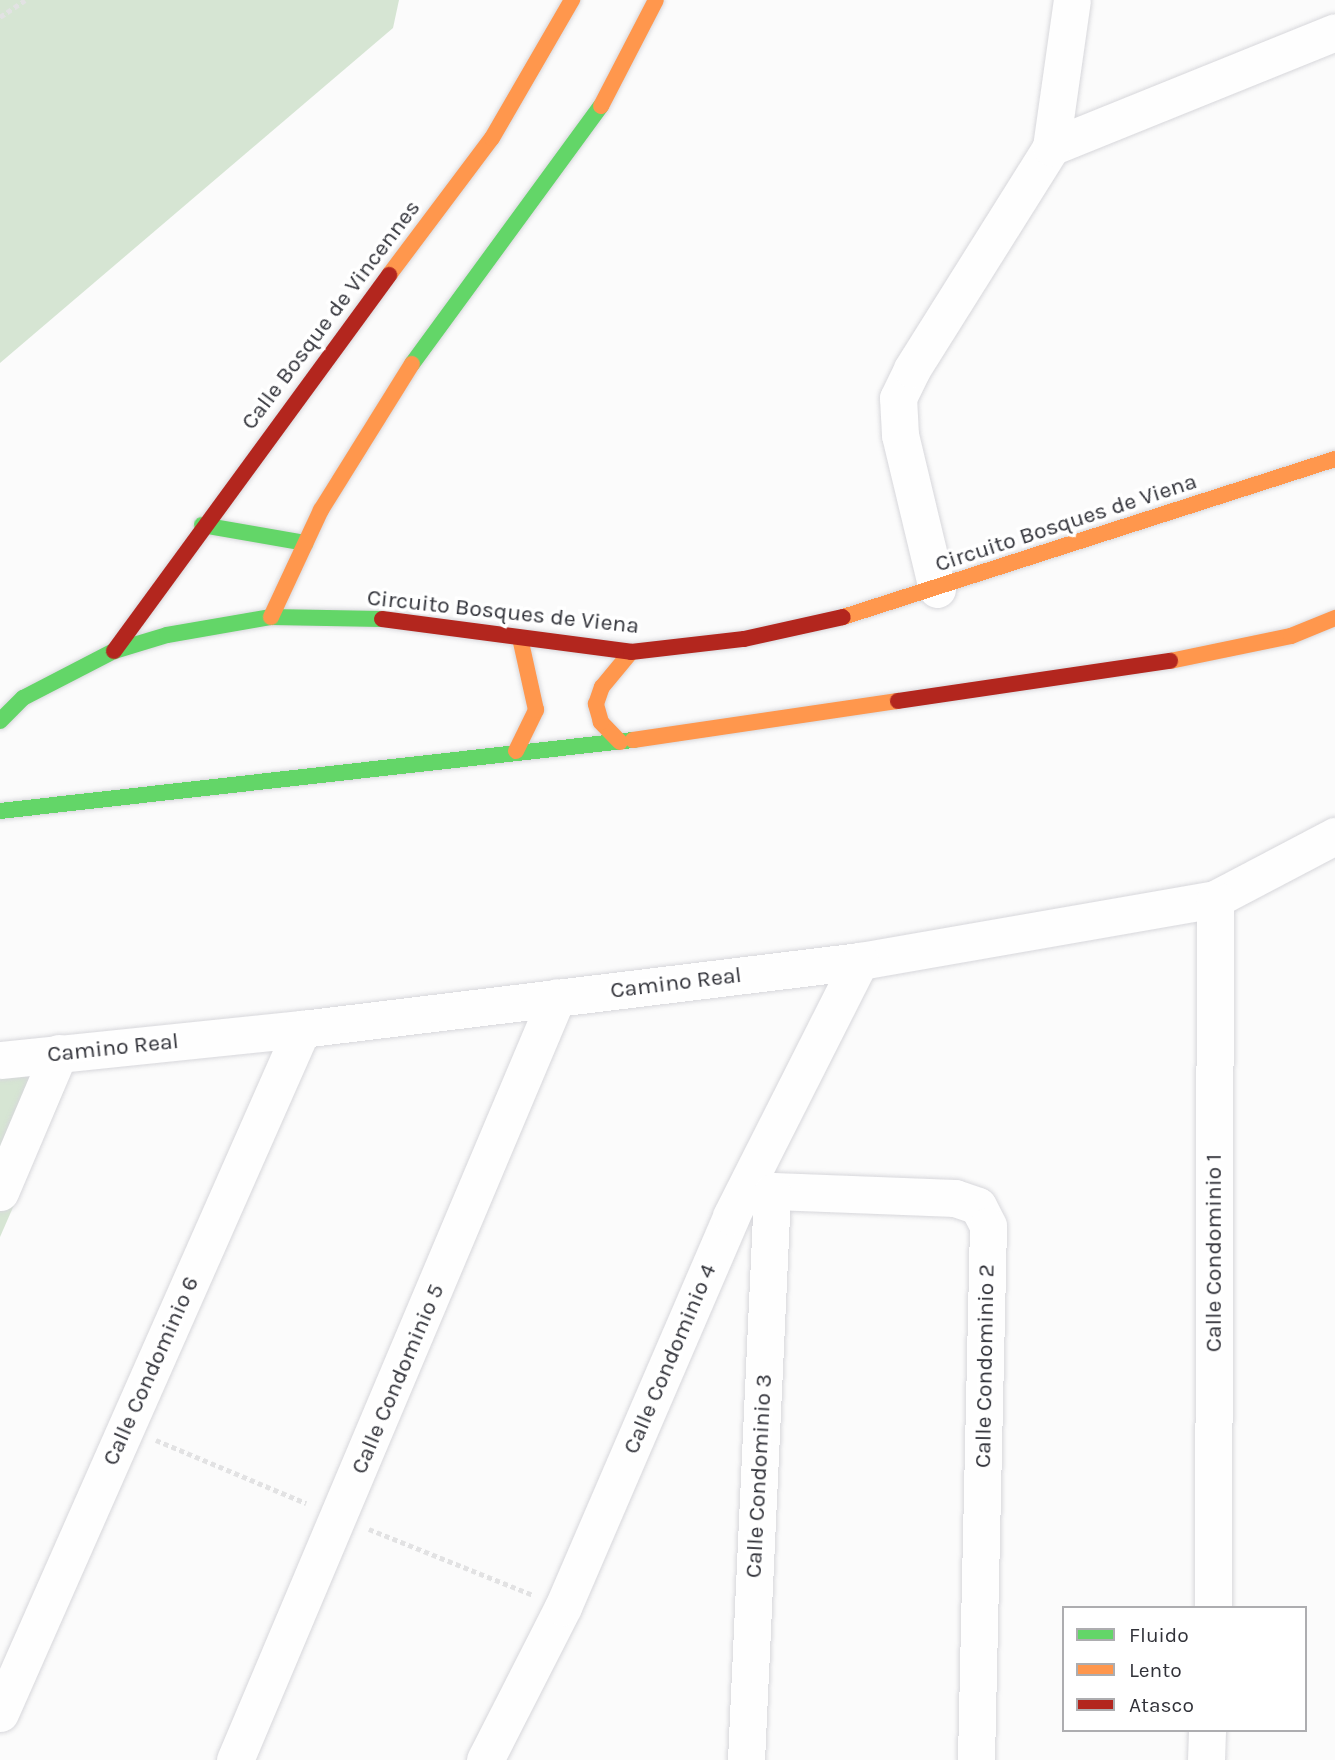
<!DOCTYPE html>
<html>
<head>
<meta charset="utf-8">
<style>
	body { margin:0 }
	#map { position:relative; width:1335px; height:1760px; overflow:hidden; background:#fbfbfb; font-family:Karla,sans-serif }
	div>[style] { position:absolute }
	[style*='--x'] { left:calc(var(--x)*1px); top:calc(var(--y)*1px); width:calc(var(--w)*1px); rotate:calc(var(--a)*1deg) }
	.green>* { inset:0; background:#d6e5d3 }
	.path>* { height:4.5px; margin-top:-2.25px; transform-origin:0; background:repeating-linear-gradient(90deg,#e2e2e3 0 5px,transparent 0 8.5px) }
	.roads { filter:drop-shadow(0 0 2px #d7d7db) drop-shadow(0 0 2px #d7d7db) }
	.street>* { height:37px; margin:-18.5px; padding:0 18.5px; transform-origin:18.5px; border-radius:18.5px; background:#fefefe }
	.fast>* { height:16px; margin:-8px; padding:0 8px; transform-origin:8px; border-radius:8px; background:#63d668 }
	.slow>* { height:16px; margin:-8px; padding:0 8px; transform-origin:8px; border-radius:8px; background:#ff974d }
	.jam>* { height:16px; margin:-8px; padding:0 8px; transform-origin:8px; border-radius:8px; background:#b3261e }
	span { translate:-50% -50%; white-space:nowrap; text-align:center; line-height:1.15; -webkit-text-stroke:7px #fff; paint-order:stroke }
	.street-label { font-size:23px; color:#313239 }
	.legend { position:absolute; left:1062px; top:1606px; width:245px; height:126px; box-sizing:border-box; background:#fff; border:2px solid #adadb0; margin:0; padding:9px 12px; list-style:none; font-size:21px; color:#313239 }
	.legend li { display:flex; align-items:center; gap:14px; height:35px }
	.legend b { width:35px; border:2px solid #adadb0 }
</style>
</head>
<body>
<div id="map">
	<div class="green">
		<div style="clip-path:polygon(0 0,399px 0,393px 28px,0 363px)"></div>
		<div style="clip-path:polygon(0 1053px,64px 1091px,0 1237px)"></div>
	</div>
	<div class="path">
		<div style="--x:0;--y:17;--w:30;--a:-34"></div>
		<div style="--x:156;--y:1440;--w:163;--a:22.8"></div>
		<div style="--x:369;--y:1529;--w:177;--a:21.9"></div>
	</div>
	<div class="roads">
		<div class="street">
			<div style="--x:1051;--y:147;--w:306;--a:-22"></div>
			<div style="--x:937;--y:589;--w:158;--a:-103.5"></div>
			<div style="--x:900;--y:435;--w:37;--a:-93"></div>
			<div style="--x:898;--y:398;--w:32;--a:-64"></div>
			<div style="--x:912;--y:369;--w:262;--a:-57.9"></div>
			<div style="--x:1051;--y:147;--w:148;--a:-81.9"></div>
			<div style="--x:0;--y:1060;--w:304;--a:-5.9"></div>
			<div style="--x:302;--y:1029;--w:562;--a:-6.95"></div>
			<div style="--x:860;--y:961;--w:360;--a:-9.9"></div>
			<div style="--x:1215;--y:899;--w:136;--a:-27.7"></div>
			<div style="--x:748;--y:1190;--w:207;--a:2.2"></div>
			<div style="--x:955;--y:1198;--w:24;--a:19"></div>
			<div style="--x:978;--y:1206;--w:22;--a:63"></div>
			<div style="--x:988;--y:1226;--w:534;--a:91.29"></div>
			<div style="--x:0;--y:1192;--w:151;--a:-67"></div>
			<div style="--x:1213;--y:1608;--w:709;--a:-89.84"></div>
			<div style="--x:0;--y:1713;--w:748;--a:-66.18"></div>
			<div style="--x:235;--y:1760;--w:828;--a:-67.12"></div>
			<div style="--x:485;--y:1760;--w:172;--a:-63"></div>
			<div style="--x:563;--y:1607;--w:426;--a:-66.7"></div>
			<div style="--x:731;--y:1216;--w:286;--a:-63.2"></div>
			<div style="--x:746;--y:1760;--w:568;--a:-87.37"></div>
			<div style="--x:1206;--y:1760;--w:30;--a:-88"></div>
		</div>
		<div class="fast">
			<div style="--x:412;--y:364;--w:320;--a:-53.8"></div>
			<div style="--x:202;--y:525;--w:105;--a:9.9"></div>
			<div style="--x:0;--y:721;--w:33;--a:-45"></div>
			<div style="--x:23;--y:698;--w:102;--a:-27.3"></div>
			<div style="--x:114;--y:651;--w:55;--a:-16.8"></div>
			<div style="--x:167;--y:635;--w:106;--a:-9.8"></div>
			<div style="--x:271;--y:617;--w:111;--a:1"></div>
			<div style="--x:0;--y:811;--w:637;--a:-6.4"></div>
		</div>
		<div class="slow">
			<div style="--x:601;--y:106;--w:119;--a:-62.6"></div>
			<div style="--x:389;--y:275;--w:171;--a:-53.1"></div>
			<div style="--x:492;--y:138;--w:160;--a:-59.9"></div>
			<div style="--x:271;--y:617;--w:118;--a:-65"></div>
			<div style="--x:321;--y:510;--w:172;--a:-58.1"></div>
			<div style="--x:843;--y:617;--w:517;--a:-17.8"></div>
			<div style="--x:1170;--y:661;--w:124;--a:-11.7"></div>
			<div style="--x:1291;--y:636;--w:48;--a:-22.2"></div>
			<div style="--x:633;--y:740;--w:268;--a:-8.4"></div>
			<div style="--x:620;--y:742;--w:28;--a:-134"></div>
			<div style="--x:601;--y:722;--w:19;--a:-106"></div>
			<div style="--x:596;--y:704;--w:18;--a:-71"></div>
			<div style="--x:602;--y:687;--w:45;--a:-50.4"></div>
			<div style="--x:516;--y:751;--w:46;--a:-64"></div>
			<div style="--x:536;--y:710;--w:74;--a:-102.5"></div>
		</div>
		<div class="jam">
			<div style="--x:382;--y:619;--w:251;--a:7.5"></div>
			<div style="--x:631;--y:652;--w:114;--a:-6.6"></div>
			<div style="--x:744;--y:639;--w:101;--a:-12.5"></div>
			<div style="--x:114;--y:651;--w:466;--a:-53.8"></div>
			<div style="--x:898;--y:701;--w:275;--a:-8.4"></div>
		</div>
	</div>
	<div class="street-label">
		<span style="left:331px;top:315px;rotate:-53deg">Calle Bosque de Vincennes</span>
		<span style="left:1066px;top:523px;rotate:-18deg">Circuito Bosques de Viena</span>
		<span style="left:503px;top:612px;rotate:6deg">Circuito Bosques de Viena</span>
		<span style="left:676px;top:983px;rotate:-7deg">Camino Real</span>
		<span style="left:113px;top:1048px;rotate:-6deg">Camino Real</span>
		<span style="left:1214px;top:1253px;rotate:-90deg">Calle Condominio 1</span>
		<span style="left:670px;top:1359px;rotate:-67deg">Calle Condominio 4</span>
		<span style="left:985px;top:1366px;rotate:-89deg">Calle Condominio 2</span>
		<span style="left:151px;top:1371px;rotate:-66deg">Calle Condominio 6</span>
		<span style="left:398px;top:1379px;rotate:-67deg">Calle Condominio 5</span>
		<span style="left:759px;top:1476px;rotate:-87deg">Calle Condominio 3</span>
	</div>
	<ul class="legend">
	<li><b style="height:9px;background:#63d668"></b>Fluido</li>
	<li><b style="height:9px;background:#ff974d"></b>Lento</li>
	<li><b style="height:9px;background:#b3261e"></b>Atasco</li>
	</ul>
</div>
</body>
</html>
